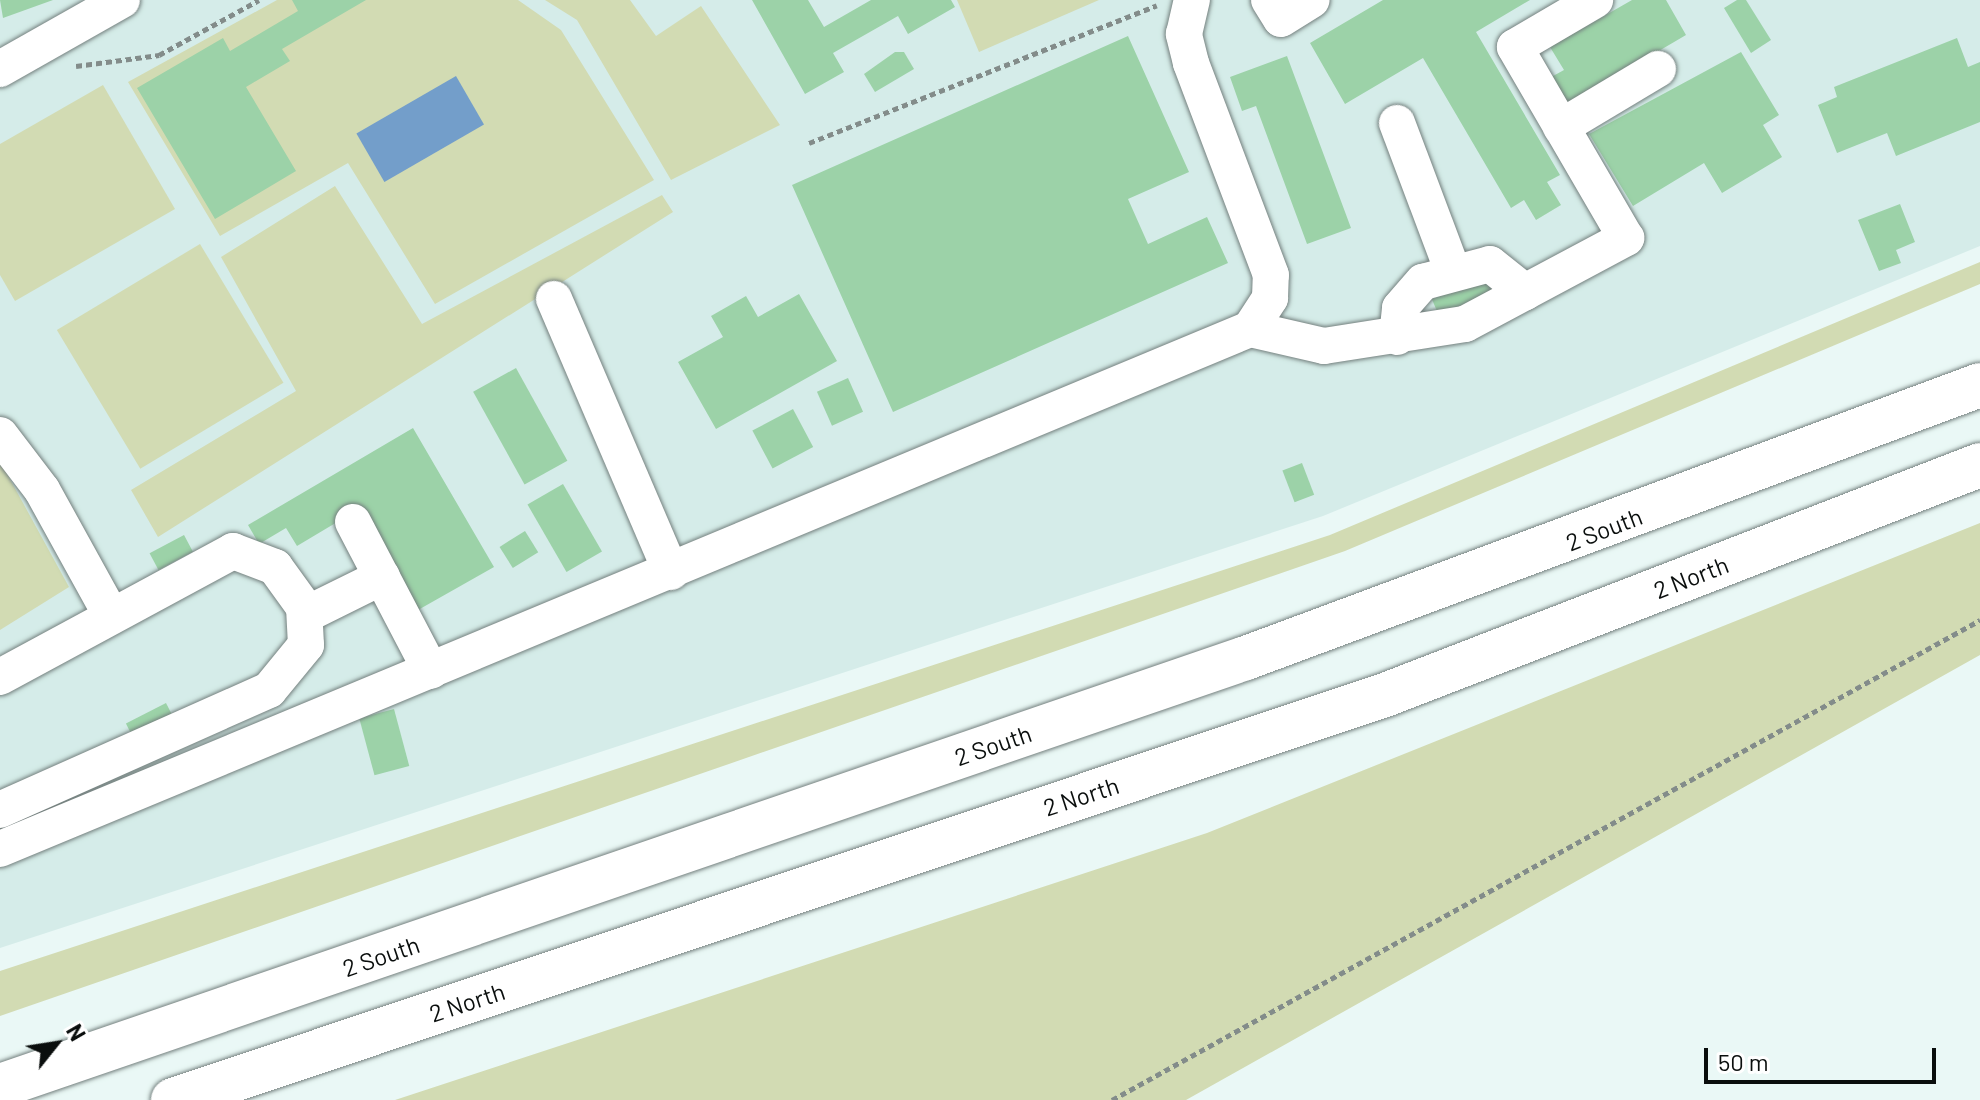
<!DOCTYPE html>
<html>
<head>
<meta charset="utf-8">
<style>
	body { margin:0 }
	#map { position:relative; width:1980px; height:1100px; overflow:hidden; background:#eaf8f6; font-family:Barlow,sans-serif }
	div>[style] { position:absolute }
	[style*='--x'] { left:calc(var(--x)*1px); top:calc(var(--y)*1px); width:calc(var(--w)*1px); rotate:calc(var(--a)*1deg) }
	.built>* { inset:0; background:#d5ece9 }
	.green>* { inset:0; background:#d2dbb3; transform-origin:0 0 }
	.water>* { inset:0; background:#739eca; transform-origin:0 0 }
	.building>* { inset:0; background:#9cd2a8; transform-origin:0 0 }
	.path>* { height:5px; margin-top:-2.5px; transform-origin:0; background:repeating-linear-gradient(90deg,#838c8a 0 6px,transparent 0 10px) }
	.roads { filter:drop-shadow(0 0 2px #74807e) drop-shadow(0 0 2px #74807e) }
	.minor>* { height:36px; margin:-18px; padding:0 18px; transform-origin:18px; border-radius:18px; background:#fff }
	.highway>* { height:44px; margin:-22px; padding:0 22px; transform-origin:22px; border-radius:22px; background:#fff }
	span { translate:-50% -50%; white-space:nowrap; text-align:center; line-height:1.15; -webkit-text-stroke:6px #fff; paint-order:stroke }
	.street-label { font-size:24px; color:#0a0e0d }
	.north { position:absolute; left:16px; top:1004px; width:80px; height:80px; -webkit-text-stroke:6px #fff; paint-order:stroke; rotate:60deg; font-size:22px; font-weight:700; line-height:32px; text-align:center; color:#0a0e0d }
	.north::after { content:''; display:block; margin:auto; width:28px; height:36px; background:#0a0e0d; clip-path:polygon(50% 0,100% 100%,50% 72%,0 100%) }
	.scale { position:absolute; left:1704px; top:1048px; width:232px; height:36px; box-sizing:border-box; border:4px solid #0a0e0d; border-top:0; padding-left:10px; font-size:24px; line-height:28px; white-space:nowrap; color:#0a0e0d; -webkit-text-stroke:6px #fff; paint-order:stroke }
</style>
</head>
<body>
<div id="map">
	<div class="built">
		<div style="clip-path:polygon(0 0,1980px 0,1980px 246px,1323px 516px,0 948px)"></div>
	</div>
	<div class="green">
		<div style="clip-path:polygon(277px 0,518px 0,561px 30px,654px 180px,435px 304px,348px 163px,220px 236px,128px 82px)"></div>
		<div style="clip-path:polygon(545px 0,630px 0,656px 36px,701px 6px,780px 125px,671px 180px,577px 20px)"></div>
		<div style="clip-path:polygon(957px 0,1099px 0,979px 52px)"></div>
		<div style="clip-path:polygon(103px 85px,175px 209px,15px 301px,0 275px,0 144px)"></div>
		<div style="clip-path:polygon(335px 186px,422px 324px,662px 195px,673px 212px,158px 537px,131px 490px,296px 391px,221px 257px)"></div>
		<div style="left:200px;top:244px;width:162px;height:167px;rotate:59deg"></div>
		<div style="clip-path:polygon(1980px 262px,1980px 284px,1345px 551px,0 1016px,0 971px,1330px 535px)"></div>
		<div style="clip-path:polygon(0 461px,69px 587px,0 630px)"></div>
		<div style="clip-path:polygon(1980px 523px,1980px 655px,1186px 1100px,395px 1100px,1207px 833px)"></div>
	</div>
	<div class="water">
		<div style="left:456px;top:76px;width:56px;height:115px;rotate:60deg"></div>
	</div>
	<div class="building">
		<div style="clip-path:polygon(0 0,53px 0,3px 18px)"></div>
		<div style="clip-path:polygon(292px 0,366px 0,282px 49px,290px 61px,246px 87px,296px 171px,215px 219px,137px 88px,223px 38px,230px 51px,298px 11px)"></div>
		<div style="clip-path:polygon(752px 0,808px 0,824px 27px,871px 0,951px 0,955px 7px,908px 34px,898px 16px,833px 53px,844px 72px,805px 94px)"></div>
		<div style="clip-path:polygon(1383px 0,1530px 0,1476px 32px,1560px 175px,1547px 182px,1561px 205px,1536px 220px,1524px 200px,1511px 208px,1423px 58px,1345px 104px,1310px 43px)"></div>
		<div style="clip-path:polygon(1632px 0,1666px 0,1686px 35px,1560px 109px,1544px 81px,1564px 70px,1550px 47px)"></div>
		<div style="clip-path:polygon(1737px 0,1746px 0,1771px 40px,1751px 53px,1724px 8px)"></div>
		<div style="clip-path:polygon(1128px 36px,1189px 172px,1128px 199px,1148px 244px,1207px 217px,1228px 263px,893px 412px,792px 185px)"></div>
		<div style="clip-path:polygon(1957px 38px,1968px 67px,1980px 62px,1980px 122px,1896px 156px,1887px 133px,1837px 153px,1818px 105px,1837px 97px,1834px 87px)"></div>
		<div style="clip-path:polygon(895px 52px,904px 52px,914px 69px,875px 92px,864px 74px)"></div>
		<div style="clip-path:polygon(1741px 52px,1779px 115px,1763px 125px,1782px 157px,1722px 193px,1704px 163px,1633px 206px,1589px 134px)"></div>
		<div style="clip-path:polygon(1287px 56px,1351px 228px,1307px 244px,1256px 106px,1242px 111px,1230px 77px)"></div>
		<div style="clip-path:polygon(1900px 204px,1915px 242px,1896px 250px,1901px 263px,1879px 271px,1858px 220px)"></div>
		<div style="left:1489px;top:275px;width:21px;height:62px;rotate:67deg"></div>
		<div style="clip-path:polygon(799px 294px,837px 361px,716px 429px,678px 362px,723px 337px,711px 316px,746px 296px,758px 317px)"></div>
		<div style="left:516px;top:368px;width:106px;height:49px;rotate:61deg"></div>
		<div style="left:848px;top:378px;width:37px;height:34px;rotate:66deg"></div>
		<div style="left:793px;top:409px;width:43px;height:46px;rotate:62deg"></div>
		<div style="clip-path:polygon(413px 428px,494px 567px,418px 610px,359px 509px,297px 546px,286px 528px,259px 544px,248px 525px)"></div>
		<div style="left:1302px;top:463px;width:34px;height:21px;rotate:69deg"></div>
		<div style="left:563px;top:484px;width:78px;height:41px;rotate:60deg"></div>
		<div style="left:525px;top:531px;width:25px;height:30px;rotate:58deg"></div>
		<div style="left:184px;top:535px;width:19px;height:39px;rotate:62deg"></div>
		<div style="left:166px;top:703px;width:22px;height:45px;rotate:63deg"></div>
		<div style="left:394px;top:709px;width:59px;height:36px;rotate:75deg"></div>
	</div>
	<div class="path">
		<div style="--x:76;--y:66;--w:84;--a:-7.5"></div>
		<div style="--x:159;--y:55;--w:114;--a:-28.8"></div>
		<div style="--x:809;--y:143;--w:374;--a:-21.6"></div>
		<div style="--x:1112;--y:1100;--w:992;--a:-28.94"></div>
	</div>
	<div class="roads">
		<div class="minor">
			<div style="--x:1269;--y:0;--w:22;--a:58"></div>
			<div style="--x:1281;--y:19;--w:36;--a:-32"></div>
			<div style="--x:0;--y:69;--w:140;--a:-29.5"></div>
			<div style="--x:1397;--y:123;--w:159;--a:69.4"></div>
			<div style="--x:1561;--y:127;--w:113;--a:-30.9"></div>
			<div style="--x:554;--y:299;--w:297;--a:66.8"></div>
			<div style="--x:1250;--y:329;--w:76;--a:12.9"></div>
			<div style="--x:1324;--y:346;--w:143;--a:-8.9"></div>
			<div style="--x:1465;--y:324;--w:183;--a:-28.1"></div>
			<div style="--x:1626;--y:238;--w:221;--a:-120.2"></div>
			<div style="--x:1515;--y:47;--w:93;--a:-30.4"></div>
			<div style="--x:1397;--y:337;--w:29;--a:-84"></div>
			<div style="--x:1400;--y:308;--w:35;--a:-49"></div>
			<div style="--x:1423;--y:282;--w:69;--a:-15"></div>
			<div style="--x:1490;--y:264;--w:45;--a:38.7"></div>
			<div style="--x:0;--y:435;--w:69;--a:52.6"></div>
			<div style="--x:42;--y:490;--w:143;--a:61.1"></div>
			<div style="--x:353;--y:522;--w:168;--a:62.4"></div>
			<div style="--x:305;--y:615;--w:86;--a:-26.3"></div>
			<div style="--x:0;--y:677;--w:265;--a:-28.4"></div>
			<div style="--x:233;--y:551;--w:45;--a:20.9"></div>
			<div style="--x:275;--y:567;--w:49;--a:54.1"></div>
			<div style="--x:304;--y:607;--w:38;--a:87"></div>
			<div style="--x:306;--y:645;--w:58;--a:129.4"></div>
			<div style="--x:269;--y:690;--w:295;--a:156"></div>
			<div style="--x:0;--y:849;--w:1354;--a:-22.59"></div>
			<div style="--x:1250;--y:329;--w:37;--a:-57"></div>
			<div style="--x:1270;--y:298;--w:23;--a:-88"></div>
			<div style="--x:1271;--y:275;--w:227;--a:-110.7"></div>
			<div style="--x:1191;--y:63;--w:30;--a:-104"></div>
			<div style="--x:1184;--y:34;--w:35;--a:-77"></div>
		</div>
		<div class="highway">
			<div style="--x:0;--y:1086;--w:1317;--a:-18.96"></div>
			<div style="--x:1246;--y:658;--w:783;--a:-20.4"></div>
			<div style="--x:173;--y:1100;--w:1278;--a:-18.48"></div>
			<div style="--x:1385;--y:695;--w:638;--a:-21.13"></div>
		</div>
	</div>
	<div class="street-label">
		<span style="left:1604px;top:529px;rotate:-21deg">2 South</span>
		<span style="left:1691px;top:577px;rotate:-21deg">2 North</span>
		<span style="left:993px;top:745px;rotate:-19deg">2 South</span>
		<span style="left:1081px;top:796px;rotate:-18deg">2 North</span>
		<span style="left:381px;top:956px;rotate:-19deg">2 South</span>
		<span style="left:467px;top:1002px;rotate:-18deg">2 North</span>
	</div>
	<div class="north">N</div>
	<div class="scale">50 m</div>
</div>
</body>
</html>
